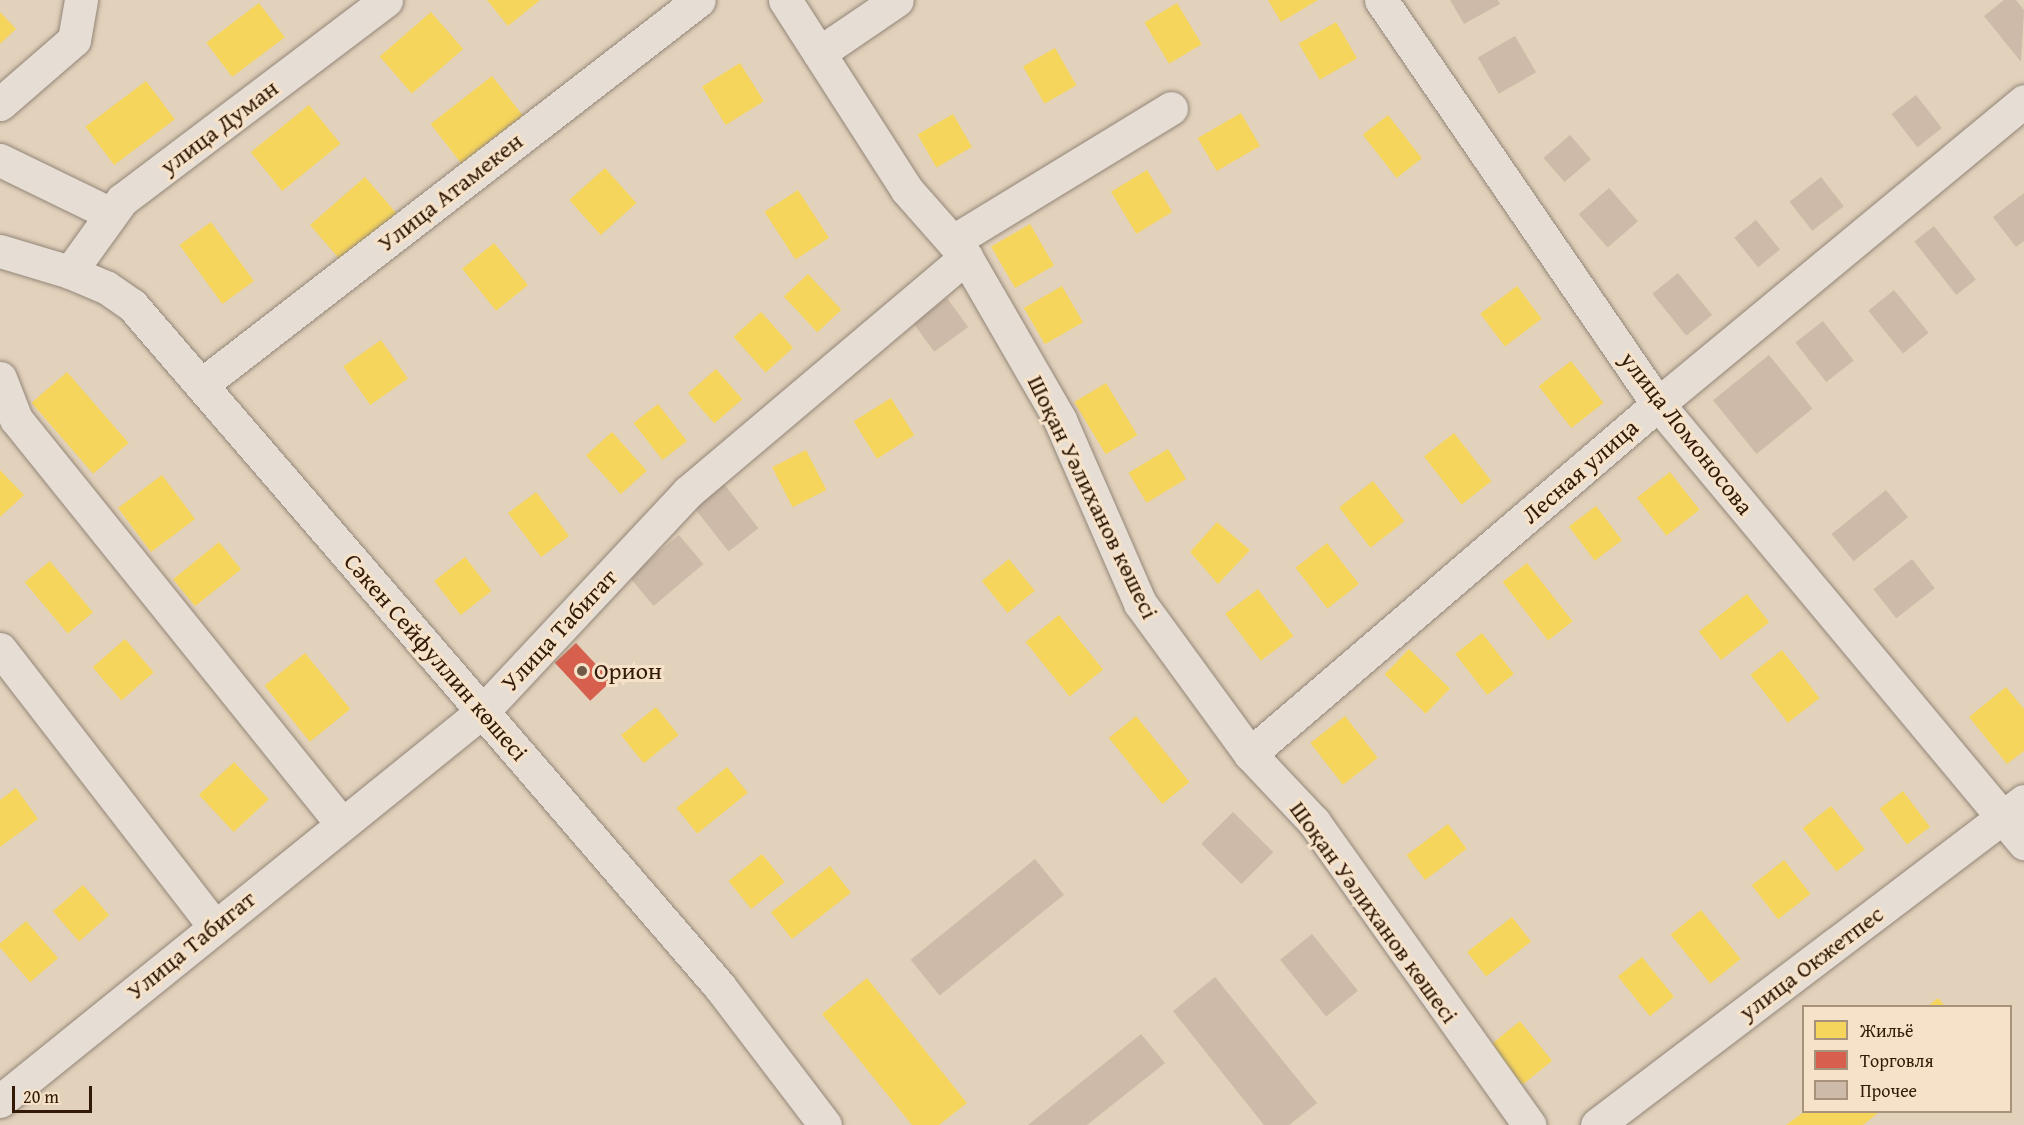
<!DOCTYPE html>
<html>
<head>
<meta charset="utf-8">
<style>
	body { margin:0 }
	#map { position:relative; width:2024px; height:1125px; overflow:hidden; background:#e2d1bb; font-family:"Gentium Book Plus",serif }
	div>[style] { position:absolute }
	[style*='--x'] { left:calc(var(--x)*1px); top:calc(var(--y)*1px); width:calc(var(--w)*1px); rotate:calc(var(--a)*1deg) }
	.homes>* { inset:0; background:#f6d55c; transform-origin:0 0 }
	.shops>* { inset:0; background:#d6604d; transform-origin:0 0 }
	.building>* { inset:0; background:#cdbaa8; transform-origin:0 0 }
	.roads { filter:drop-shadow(0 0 2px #938678) drop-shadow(0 0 2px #938678) }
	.minor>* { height:33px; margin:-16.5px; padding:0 16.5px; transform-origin:16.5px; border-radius:16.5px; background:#e6ded4 }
	.dots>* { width:16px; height:16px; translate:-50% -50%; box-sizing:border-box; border:3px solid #f6e2c9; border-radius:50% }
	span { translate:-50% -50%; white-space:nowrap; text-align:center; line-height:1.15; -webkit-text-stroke:6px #f6e2c9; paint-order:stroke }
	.street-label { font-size:24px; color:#321908 }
	.poi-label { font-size:24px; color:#321908 }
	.left { translate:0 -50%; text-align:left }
	.legend { position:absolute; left:1802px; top:1005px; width:210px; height:108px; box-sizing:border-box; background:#f6e2c9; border:2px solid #a8927c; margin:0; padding:8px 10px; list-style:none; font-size:18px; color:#321908 }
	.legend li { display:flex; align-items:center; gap:12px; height:30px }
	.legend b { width:30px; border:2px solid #a8927c }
	.scale { position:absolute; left:12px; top:1086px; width:80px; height:27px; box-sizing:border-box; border:3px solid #321908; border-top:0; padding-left:8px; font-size:18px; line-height:21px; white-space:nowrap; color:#321908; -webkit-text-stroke:4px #f6e2c9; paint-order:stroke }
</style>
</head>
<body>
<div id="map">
	<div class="homes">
		<div style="clip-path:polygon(487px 0,540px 0,508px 26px)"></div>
		<div style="clip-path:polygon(1268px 0,1318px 0,1281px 22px)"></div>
		<div style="left:259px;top:3px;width:43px;height:66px;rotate:53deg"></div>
		<div style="left:1177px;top:3px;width:48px;height:38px;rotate:59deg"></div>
		<div style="clip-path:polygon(0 12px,16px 29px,0 44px)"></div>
		<div style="left:431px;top:12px;width:49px;height:68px;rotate:49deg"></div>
		<div style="left:1336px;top:22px;width:42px;height:43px;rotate:60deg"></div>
		<div style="left:1055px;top:48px;width:43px;height:37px;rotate:60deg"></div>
		<div style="left:740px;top:63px;width:45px;height:45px;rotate:58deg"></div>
		<div style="left:492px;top:76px;width:50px;height:78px;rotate:52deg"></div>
		<div style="left:146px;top:81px;width:48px;height:76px;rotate:53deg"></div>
		<div style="left:309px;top:105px;width:50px;height:75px;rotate:51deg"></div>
		<div style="left:1241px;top:113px;width:38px;height:50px;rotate:60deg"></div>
		<div style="left:953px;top:114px;width:38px;height:41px;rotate:60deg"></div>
		<div style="left:1388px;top:115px;width:55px;height:32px;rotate:52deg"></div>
		<div style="left:605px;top:168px;width:47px;height:48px;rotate:48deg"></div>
		<div style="left:1147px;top:170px;width:49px;height:42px;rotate:59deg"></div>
		<div style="left:365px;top:177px;width:50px;height:73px;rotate:49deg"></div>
		<div style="left:798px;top:190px;width:57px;height:40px;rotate:57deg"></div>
		<div style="left:211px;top:222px;width:73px;height:39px;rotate:54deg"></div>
		<div style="left:1030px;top:224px;width:48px;height:45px;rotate:60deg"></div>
		<div style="left:494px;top:243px;width:54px;height:41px;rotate:51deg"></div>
		<div style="left:808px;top:274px;width:49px;height:33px;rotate:47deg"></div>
		<div style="left:1062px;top:286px;width:42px;height:44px;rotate:60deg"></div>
		<div style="left:1517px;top:286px;width:41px;height:46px;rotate:53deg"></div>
		<div style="left:761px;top:312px;width:48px;height:37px;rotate:48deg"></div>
		<div style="left:381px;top:340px;width:47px;height:46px;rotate:55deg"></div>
		<div style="left:1571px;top:361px;width:53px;height:41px;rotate:52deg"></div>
		<div style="left:716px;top:369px;width:40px;height:37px;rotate:49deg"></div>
		<div style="left:67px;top:372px;width:94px;height:47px;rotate:49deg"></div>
		<div style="left:1106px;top:383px;width:61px;height:37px;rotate:59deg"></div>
		<div style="left:891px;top:398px;width:44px;height:44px;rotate:58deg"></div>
		<div style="left:658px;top:404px;width:47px;height:31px;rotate:52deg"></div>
		<div style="left:612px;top:432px;width:52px;height:35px;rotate:48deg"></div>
		<div style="left:1454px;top:433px;width:61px;height:38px;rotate:52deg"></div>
		<div style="left:1168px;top:449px;width:35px;height:46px;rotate:59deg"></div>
		<div style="left:806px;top:450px;width:45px;height:38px;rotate:63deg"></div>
		<div style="clip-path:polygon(0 470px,24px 495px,0 517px)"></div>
		<div style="left:1670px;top:472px;width:48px;height:42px;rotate:52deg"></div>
		<div style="left:162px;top:475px;width:55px;height:55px;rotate:53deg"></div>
		<div style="left:1373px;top:481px;width:51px;height:43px;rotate:52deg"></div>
		<div style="left:536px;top:492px;width:55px;height:35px;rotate:53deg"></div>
		<div style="left:1596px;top:506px;width:43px;height:34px;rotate:53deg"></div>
		<div style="clip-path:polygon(1217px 522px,1250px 550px,1218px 584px,1190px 552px)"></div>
		<div style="left:219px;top:542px;width:35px;height:59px;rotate:51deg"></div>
		<div style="left:1327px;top:543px;width:52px;height:40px;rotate:52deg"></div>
		<div style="left:465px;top:557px;width:43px;height:39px;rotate:52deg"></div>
		<div style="left:1009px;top:559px;width:41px;height:35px;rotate:51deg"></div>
		<div style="left:50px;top:561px;width:67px;height:33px;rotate:50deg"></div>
		<div style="left:1527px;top:563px;width:74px;height:31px;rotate:52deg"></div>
		<div style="left:1258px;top:589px;width:59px;height:41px;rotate:53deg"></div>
		<div style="left:1747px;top:594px;width:36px;height:61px;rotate:52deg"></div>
		<div style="left:1059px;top:615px;width:70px;height:43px;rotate:51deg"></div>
		<div style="left:1482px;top:633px;width:52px;height:34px;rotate:52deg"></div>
		<div style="left:125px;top:639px;width:44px;height:43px;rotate:49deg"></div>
		<div style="left:1409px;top:649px;width:57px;height:35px;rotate:44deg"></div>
		<div style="left:1782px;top:650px;width:61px;height:40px;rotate:52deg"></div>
		<div style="left:305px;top:653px;width:72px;height:52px;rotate:51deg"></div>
		<div style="clip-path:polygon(2006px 687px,2024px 709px,2024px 751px,2007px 764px,1969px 717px)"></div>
		<div style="left:656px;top:707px;width:36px;height:45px;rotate:51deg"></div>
		<div style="left:1136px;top:716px;width:85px;height:35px;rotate:51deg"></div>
		<div style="left:1345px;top:716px;width:53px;height:44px;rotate:52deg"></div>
		<div style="left:234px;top:762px;width:51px;height:48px;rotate:47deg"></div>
		<div style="left:727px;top:767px;width:33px;height:65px;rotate:51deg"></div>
		<div style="clip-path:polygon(16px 788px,38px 819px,0 847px,0 800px)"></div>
		<div style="left:1903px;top:791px;width:45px;height:29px;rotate:53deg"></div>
		<div style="left:1831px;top:806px;width:55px;height:36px;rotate:52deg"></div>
		<div style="left:1448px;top:824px;width:31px;height:52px;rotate:53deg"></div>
		<div style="left:762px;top:854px;width:36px;height:43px;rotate:51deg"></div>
		<div style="left:1784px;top:860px;width:43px;height:41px;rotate:52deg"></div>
		<div style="left:830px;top:866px;width:34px;height:75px;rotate:52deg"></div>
		<div style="left:83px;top:885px;width:40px;height:40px;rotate:49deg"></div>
		<div style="left:1701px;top:910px;width:63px;height:39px;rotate:51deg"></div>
		<div style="left:1512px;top:917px;width:31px;height:57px;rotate:52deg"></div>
		<div style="left:26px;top:921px;width:49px;height:37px;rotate:49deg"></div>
		<div style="left:1642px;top:957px;width:51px;height:31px;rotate:51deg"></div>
		<div style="clip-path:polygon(867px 978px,967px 1103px,939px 1125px,912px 1125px,822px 1014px)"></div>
		<div style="clip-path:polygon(1938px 998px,1945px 1006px,1928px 1006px)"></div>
		<div style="left:1520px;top:1021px;width:51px;height:38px;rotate:51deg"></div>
		<div style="clip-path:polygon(1804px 1112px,1879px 1112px,1863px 1125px,1786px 1125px)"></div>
	</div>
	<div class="shops">
		<div style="left:576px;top:643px;width:52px;height:29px;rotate:47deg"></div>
	</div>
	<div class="building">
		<div style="clip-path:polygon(1450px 0,1498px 0,1500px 4px,1464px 24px)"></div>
		<div style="clip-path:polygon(2004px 0,2016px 0,2024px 10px,2021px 62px,1984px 16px)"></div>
		<div style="left:1515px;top:36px;width:42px;height:43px;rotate:60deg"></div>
		<div style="left:1916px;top:95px;width:42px;height:31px;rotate:52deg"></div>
		<div style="left:1570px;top:135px;width:32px;height:35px;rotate:49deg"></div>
		<div style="left:1821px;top:177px;width:37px;height:40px;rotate:52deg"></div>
		<div style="left:1609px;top:188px;width:44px;height:40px;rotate:49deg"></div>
		<div style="clip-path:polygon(2024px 193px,2024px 241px,2016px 247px,1993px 217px)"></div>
		<div style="left:1756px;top:220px;width:38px;height:28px;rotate:51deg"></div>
		<div style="left:1934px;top:226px;width:68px;height:25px;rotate:52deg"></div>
		<div style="left:1678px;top:273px;width:54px;height:33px;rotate:51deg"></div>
		<div style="left:1894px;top:290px;width:55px;height:33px;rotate:51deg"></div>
		<div style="left:947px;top:298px;width:36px;height:42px;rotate:54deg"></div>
		<div style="left:1823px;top:321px;width:50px;height:35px;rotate:52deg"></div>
		<div style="left:1769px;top:355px;width:69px;height:72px;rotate:51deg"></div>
		<div style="left:724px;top:484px;width:56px;height:38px;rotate:52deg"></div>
		<div style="left:1886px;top:490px;width:35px;height:70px;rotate:51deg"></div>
		<div style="left:679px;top:535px;width:38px;height:65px;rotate:50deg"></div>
		<div style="left:1912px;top:559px;width:37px;height:49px;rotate:52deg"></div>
		<div style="left:1233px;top:812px;width:57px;height:45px;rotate:45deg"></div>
		<div style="left:1035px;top:859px;width:46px;height:160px;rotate:51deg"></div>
		<div style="left:1312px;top:934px;width:73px;height:41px;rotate:51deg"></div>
		<div style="clip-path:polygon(1215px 977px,1317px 1103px,1289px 1125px,1264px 1125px,1173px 1011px)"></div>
		<div style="clip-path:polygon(1141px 1034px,1165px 1063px,1087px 1125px,1028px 1125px)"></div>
	</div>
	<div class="roads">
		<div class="minor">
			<div style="--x:785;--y:0;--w:226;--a:57.3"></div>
			<div style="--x:907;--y:190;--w:89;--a:48.6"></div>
			<div style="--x:966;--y:257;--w:188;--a:60"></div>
			<div style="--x:1060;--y:420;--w:200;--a:66.4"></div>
			<div style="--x:1140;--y:603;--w:187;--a:53.9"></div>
			<div style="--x:1250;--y:754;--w:93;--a:46.7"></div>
			<div style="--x:1314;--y:822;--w:372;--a:54.6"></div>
			<div style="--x:1381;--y:0;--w:490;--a:55.6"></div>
			<div style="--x:1658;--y:404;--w:572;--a:50.18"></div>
			<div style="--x:819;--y:53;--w:94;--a:-34.2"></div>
			<div style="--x:0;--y:104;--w:98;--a:-40.9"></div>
			<div style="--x:74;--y:40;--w:41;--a:-80.1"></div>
			<div style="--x:0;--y:160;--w:123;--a:25.9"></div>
			<div style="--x:955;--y:240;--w:253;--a:-31.4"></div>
			<div style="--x:0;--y:251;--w:73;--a:16.7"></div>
			<div style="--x:70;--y:272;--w:39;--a:23"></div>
			<div style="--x:106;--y:287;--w:32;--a:35"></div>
			<div style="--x:132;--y:305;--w:900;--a:49.23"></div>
			<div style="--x:720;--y:987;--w:173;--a:52.7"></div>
			<div style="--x:70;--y:272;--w:89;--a:-54.2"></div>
			<div style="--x:122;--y:200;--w:331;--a:-37.1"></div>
			<div style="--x:0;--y:378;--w:44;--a:68.7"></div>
			<div style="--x:16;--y:419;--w:520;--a:51.17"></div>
			<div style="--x:201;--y:385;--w:629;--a:-37.71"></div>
			<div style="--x:0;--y:649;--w:349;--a:52.3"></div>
			<div style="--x:1250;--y:754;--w:538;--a:-40.62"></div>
			<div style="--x:1658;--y:404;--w:475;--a:-39.6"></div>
			<div style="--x:0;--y:1101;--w:621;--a:-38.92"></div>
			<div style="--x:483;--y:711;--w:300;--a:-46.9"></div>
			<div style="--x:688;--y:492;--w:364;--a:-40.2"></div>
			<div style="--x:1597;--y:1125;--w:536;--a:-37.19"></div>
		</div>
	</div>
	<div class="dots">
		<div style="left:582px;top:671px;background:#705947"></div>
	</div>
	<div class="street-label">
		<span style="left:219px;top:127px;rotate:-37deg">улица Думан</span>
		<span style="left:450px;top:192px;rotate:-38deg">Улица Атамекен</span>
		<span style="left:1687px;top:433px;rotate:52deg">улица Ломоносова</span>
		<span style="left:1580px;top:471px;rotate:-41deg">Лесная улица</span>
		<span style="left:1093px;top:497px;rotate:64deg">Шоқан Уәлиханов көшесі</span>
		<span style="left:559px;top:630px;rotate:-47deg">Улица Табигат</span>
		<span style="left:436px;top:657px;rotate:49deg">Сәкен Сейфуллин көшесі</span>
		<span style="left:1374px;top:912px;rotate:54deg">Шоқан Уәлиханов көшесі</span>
		<span style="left:191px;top:945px;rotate:-39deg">Улица Табигат</span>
		<span style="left:1811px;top:963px;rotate:-37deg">улица Окжетпес</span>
	</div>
	<div class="poi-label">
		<span class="left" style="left:594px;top:671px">Орион</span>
	</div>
	<ul class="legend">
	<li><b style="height:16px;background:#f6d55c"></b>Жильё</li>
	<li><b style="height:16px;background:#d6604d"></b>Торговля</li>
	<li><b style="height:16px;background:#cdbaa8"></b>Прочее</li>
	</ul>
	<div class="scale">20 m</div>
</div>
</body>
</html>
